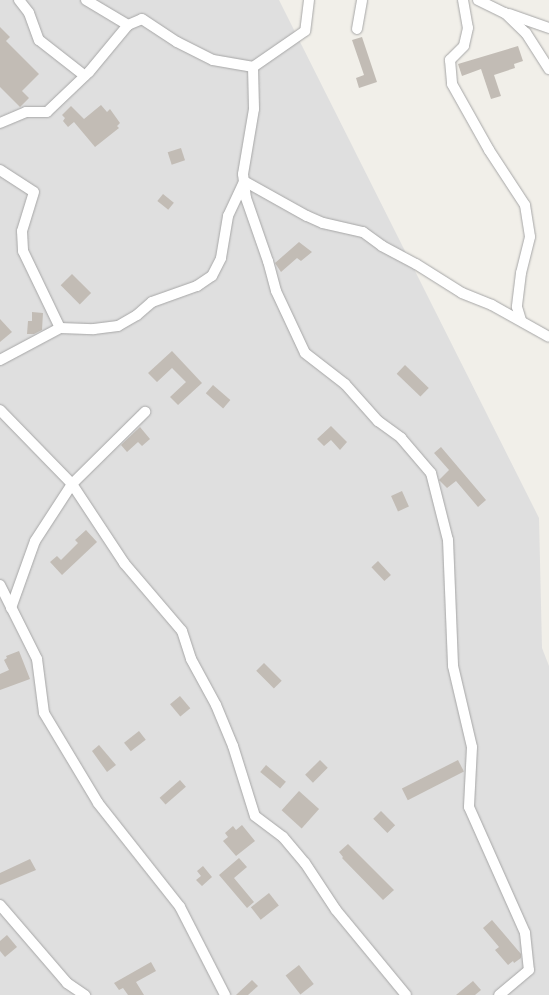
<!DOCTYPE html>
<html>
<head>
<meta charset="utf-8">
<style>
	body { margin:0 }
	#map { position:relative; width:549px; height:995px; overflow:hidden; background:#f1efe9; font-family:Roboto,sans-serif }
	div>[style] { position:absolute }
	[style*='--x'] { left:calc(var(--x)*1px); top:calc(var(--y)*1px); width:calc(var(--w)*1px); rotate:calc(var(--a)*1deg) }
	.residential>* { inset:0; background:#dfdfdf }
	.building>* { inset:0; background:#c2bcb5; transform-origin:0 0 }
	.roads { filter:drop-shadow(0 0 1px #a6a6a6) drop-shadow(0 0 1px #a6a6a6) }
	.minor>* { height:10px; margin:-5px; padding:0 5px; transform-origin:5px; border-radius:5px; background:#fff }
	span { translate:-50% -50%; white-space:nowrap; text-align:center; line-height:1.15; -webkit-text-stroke:4px #fff; paint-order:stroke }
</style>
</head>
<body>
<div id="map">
	<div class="residential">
		<div style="clip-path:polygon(0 0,279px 0,539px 518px,542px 648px,549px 666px,549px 995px,0 995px)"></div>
	</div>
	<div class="building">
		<div style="clip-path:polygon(0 27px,10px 37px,6px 41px,39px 74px,22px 91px,29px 98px,20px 107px,0 87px)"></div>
		<div style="clip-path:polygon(362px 37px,377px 82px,359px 88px,356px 78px,364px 75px,352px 40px)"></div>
		<div style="clip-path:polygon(518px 46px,523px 61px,514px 64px,515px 68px,494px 75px,501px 96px,491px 99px,481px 69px,462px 76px,458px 64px)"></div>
		<div style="clip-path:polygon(101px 105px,107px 112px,110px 109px,120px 123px,117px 126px,119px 128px,95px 147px,74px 122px,68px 127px,63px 121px,65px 118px,62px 115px,71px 106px,84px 119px)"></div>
		<div style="left:181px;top:148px;width:13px;height:14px;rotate:72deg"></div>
		<div style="left:163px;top:194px;width:14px;height:9px;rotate:39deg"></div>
		<div style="clip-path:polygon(299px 242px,312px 252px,301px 261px,297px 258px,281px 272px,275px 263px)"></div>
		<div style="left:72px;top:274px;width:27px;height:16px;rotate:45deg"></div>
		<div style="clip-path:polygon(32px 312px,43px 313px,42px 330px,34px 334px,27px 334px,28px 321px,32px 321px)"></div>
		<div style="clip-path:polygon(0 319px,12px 332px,0 342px)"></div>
		<div style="clip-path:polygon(172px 351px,202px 383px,178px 405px,170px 397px,186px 382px,172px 368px,157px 382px,148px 373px)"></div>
		<div style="left:405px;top:365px;width:33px;height:12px;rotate:44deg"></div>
		<div style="left:213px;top:385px;width:23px;height:11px;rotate:41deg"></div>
		<div style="clip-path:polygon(331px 426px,347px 442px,340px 450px,331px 440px,324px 446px,317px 439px)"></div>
		<div style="clip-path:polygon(140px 427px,150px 439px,142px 446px,138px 442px,127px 452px,121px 445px)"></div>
		<div style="clip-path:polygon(441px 447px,486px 500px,478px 507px,456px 481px,447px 488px,439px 480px,449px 470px,434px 453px)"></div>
		<div style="left:402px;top:491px;width:17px;height:12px;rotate:66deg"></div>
		<div style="clip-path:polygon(86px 530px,97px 542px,62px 575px,50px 562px,57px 556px,61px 560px,78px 543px,75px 540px)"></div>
		<div style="left:378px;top:561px;width:19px;height:9px;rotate:47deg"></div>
		<div style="clip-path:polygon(19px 651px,30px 679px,0 690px,0 674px,9px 670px,4px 660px,7px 658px,6px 656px)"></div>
		<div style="left:264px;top:663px;width:25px;height:11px;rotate:45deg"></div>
		<div style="left:180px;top:696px;width:16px;height:13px;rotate:50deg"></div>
		<div style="left:139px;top:731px;width:11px;height:19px;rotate:52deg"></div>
		<div style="clip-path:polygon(99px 745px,116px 765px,107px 772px,92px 751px)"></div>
		<div style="left:320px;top:760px;width:11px;height:21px;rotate:45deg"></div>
		<div style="left:458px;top:760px;width:13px;height:63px;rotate:63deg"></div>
		<div style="left:266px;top:765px;width:26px;height:9px;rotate:40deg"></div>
		<div style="left:180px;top:780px;width:9px;height:27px;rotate:49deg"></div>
		<div style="left:299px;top:791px;width:27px;height:26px;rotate:42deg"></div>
		<div style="left:381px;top:811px;width:20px;height:11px;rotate:45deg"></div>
		<div style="clip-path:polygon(242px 825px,255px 841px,236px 856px,223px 841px,228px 837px,225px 833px,233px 826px,236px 830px)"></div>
		<div style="clip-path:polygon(348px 844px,394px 890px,383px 900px,342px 858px,343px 857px,339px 852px)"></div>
		<div style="clip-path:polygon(239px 858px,247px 867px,234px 878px,254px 902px,247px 908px,219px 875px)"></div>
		<div style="clip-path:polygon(30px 859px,36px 870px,0 885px,0 873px)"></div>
		<div style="clip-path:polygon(203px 866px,212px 877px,202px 886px,196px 880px,201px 876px,197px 871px)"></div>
		<div style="left:269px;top:893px;width:16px;height:23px;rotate:52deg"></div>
		<div style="clip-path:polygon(492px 920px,521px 954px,521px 958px,514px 963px,513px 961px,508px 965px,495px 950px,499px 947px,483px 928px)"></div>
		<div style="clip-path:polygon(7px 935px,17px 947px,5px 957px,0 951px,0 941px)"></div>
		<div style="clip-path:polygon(151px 962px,156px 971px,136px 982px,144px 995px,128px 995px,123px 988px,119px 990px,114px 983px)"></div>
		<div style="left:299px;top:965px;width:24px;height:17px;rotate:52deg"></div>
		<div style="clip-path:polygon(252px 980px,258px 986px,248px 995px,236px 995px)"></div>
		<div style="clip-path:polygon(473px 981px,481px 990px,475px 995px,456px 995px)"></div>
	</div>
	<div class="roads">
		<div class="minor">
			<div style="--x:19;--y:0;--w:16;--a:52"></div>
			<div style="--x:29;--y:13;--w:29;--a:70"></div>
			<div style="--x:39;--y:40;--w:58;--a:38"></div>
			<div style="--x:86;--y:0;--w:49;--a:30.8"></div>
			<div style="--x:309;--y:0;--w:31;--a:97"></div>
			<div style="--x:305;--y:31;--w:63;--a:145.3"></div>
			<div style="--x:253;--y:67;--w:42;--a:88.6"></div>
			<div style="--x:254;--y:109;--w:66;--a:99.6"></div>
			<div style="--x:243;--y:174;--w:24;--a:83"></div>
			<div style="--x:246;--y:198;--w:67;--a:70.8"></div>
			<div style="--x:268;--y:261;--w:31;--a:75"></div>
			<div style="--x:276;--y:291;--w:68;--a:64.9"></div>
			<div style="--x:305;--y:353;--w:51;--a:37.8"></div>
			<div style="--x:345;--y:384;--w:50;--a:48.3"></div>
			<div style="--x:378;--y:421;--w:29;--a:36"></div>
			<div style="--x:401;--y:438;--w:46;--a:49.4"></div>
			<div style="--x:431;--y:473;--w:69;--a:75.8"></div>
			<div style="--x:448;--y:540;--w:126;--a:87.7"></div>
			<div style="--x:453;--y:666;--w:83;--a:76.8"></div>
			<div style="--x:472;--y:747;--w:60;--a:92.9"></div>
			<div style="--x:469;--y:807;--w:138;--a:66"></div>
			<div style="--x:525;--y:933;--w:37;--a:84"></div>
			<div style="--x:529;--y:970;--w:39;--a:140"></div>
			<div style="--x:463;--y:0;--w:28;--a:80"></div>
			<div style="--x:468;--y:28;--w:18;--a:103"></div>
			<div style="--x:464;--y:46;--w:20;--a:135"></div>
			<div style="--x:450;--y:60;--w:24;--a:85"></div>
			<div style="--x:452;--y:84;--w:76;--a:60.7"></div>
			<div style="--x:489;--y:150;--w:66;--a:56.8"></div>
			<div style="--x:525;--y:205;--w:32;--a:81"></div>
			<div style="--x:530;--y:237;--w:37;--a:104"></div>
			<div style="--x:521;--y:273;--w:34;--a:97"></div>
			<div style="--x:517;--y:307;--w:14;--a:73"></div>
			<div style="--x:478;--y:0;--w:30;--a:26"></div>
			<div style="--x:505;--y:13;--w:29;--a:44"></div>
			<div style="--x:526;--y:33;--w:43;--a:57.4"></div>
			<div style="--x:509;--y:14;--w:42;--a:19.3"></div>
			<div style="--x:357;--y:29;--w:29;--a:-80"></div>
			<div style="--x:0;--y:123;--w:28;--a:-23"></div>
			<div style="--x:26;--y:112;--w:21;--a:0"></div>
			<div style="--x:47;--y:112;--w:58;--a:-43.6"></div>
			<div style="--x:89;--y:72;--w:61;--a:-50.3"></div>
			<div style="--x:128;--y:25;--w:15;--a:-23"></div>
			<div style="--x:142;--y:19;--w:42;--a:33.3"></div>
			<div style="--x:177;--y:42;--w:40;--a:26.6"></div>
			<div style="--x:213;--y:60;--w:41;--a:9.9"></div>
			<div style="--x:0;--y:170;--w:40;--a:32.9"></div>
			<div style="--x:34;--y:192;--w:41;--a:107.1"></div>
			<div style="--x:22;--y:231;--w:20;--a:87"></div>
			<div style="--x:23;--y:251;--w:85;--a:64.3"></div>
			<div style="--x:60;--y:328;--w:68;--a:151.9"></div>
			<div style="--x:60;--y:328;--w:34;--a:2"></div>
			<div style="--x:94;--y:329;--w:24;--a:-7"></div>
			<div style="--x:118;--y:326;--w:22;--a:-30"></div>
			<div style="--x:137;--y:315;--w:20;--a:-41"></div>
			<div style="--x:152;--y:302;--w:48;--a:-19.6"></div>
			<div style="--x:197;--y:286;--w:18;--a:-34"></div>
			<div style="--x:212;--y:276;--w:20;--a:-63"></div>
			<div style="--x:221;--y:258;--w:43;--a:-80.5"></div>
			<div style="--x:228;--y:216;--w:38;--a:-65"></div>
			<div style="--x:244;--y:181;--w:72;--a:29.1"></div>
			<div style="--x:307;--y:216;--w:17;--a:24"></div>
			<div style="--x:323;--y:223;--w:41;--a:12.7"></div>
			<div style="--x:363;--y:232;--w:24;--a:36"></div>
			<div style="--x:382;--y:246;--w:38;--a:28"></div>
			<div style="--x:416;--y:264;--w:54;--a:32.2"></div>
			<div style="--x:462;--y:293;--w:32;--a:22"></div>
			<div style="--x:492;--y:305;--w:65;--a:29.3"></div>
			<div style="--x:0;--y:410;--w:103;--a:45.8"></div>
			<div style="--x:72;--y:484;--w:95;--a:56.6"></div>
			<div style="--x:124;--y:563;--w:89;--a:49.5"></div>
			<div style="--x:182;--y:631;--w:29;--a:72"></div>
			<div style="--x:191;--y:659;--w:52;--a:61.5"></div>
			<div style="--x:216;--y:705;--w:44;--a:67.5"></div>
			<div style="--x:233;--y:746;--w:73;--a:72.6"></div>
			<div style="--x:255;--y:816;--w:35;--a:37"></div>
			<div style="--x:283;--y:837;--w:34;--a:50"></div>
			<div style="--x:305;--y:863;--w:56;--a:56.6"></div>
			<div style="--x:336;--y:910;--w:110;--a:50.5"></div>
			<div style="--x:0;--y:585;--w:83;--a:63.4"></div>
			<div style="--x:37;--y:659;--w:54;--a:82.6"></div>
			<div style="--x:44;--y:713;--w:105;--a:59"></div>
			<div style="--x:98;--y:803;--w:132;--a:51.7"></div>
			<div style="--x:180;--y:907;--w:99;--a:62.9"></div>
			<div style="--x:11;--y:608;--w:71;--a:-70.3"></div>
			<div style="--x:35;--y:541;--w:68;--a:-57"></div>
			<div style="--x:72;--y:484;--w:103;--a:-44.6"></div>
			<div style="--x:0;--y:905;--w:103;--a:49.3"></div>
			<div style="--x:67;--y:983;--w:22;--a:34"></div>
		</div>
	</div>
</div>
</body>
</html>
